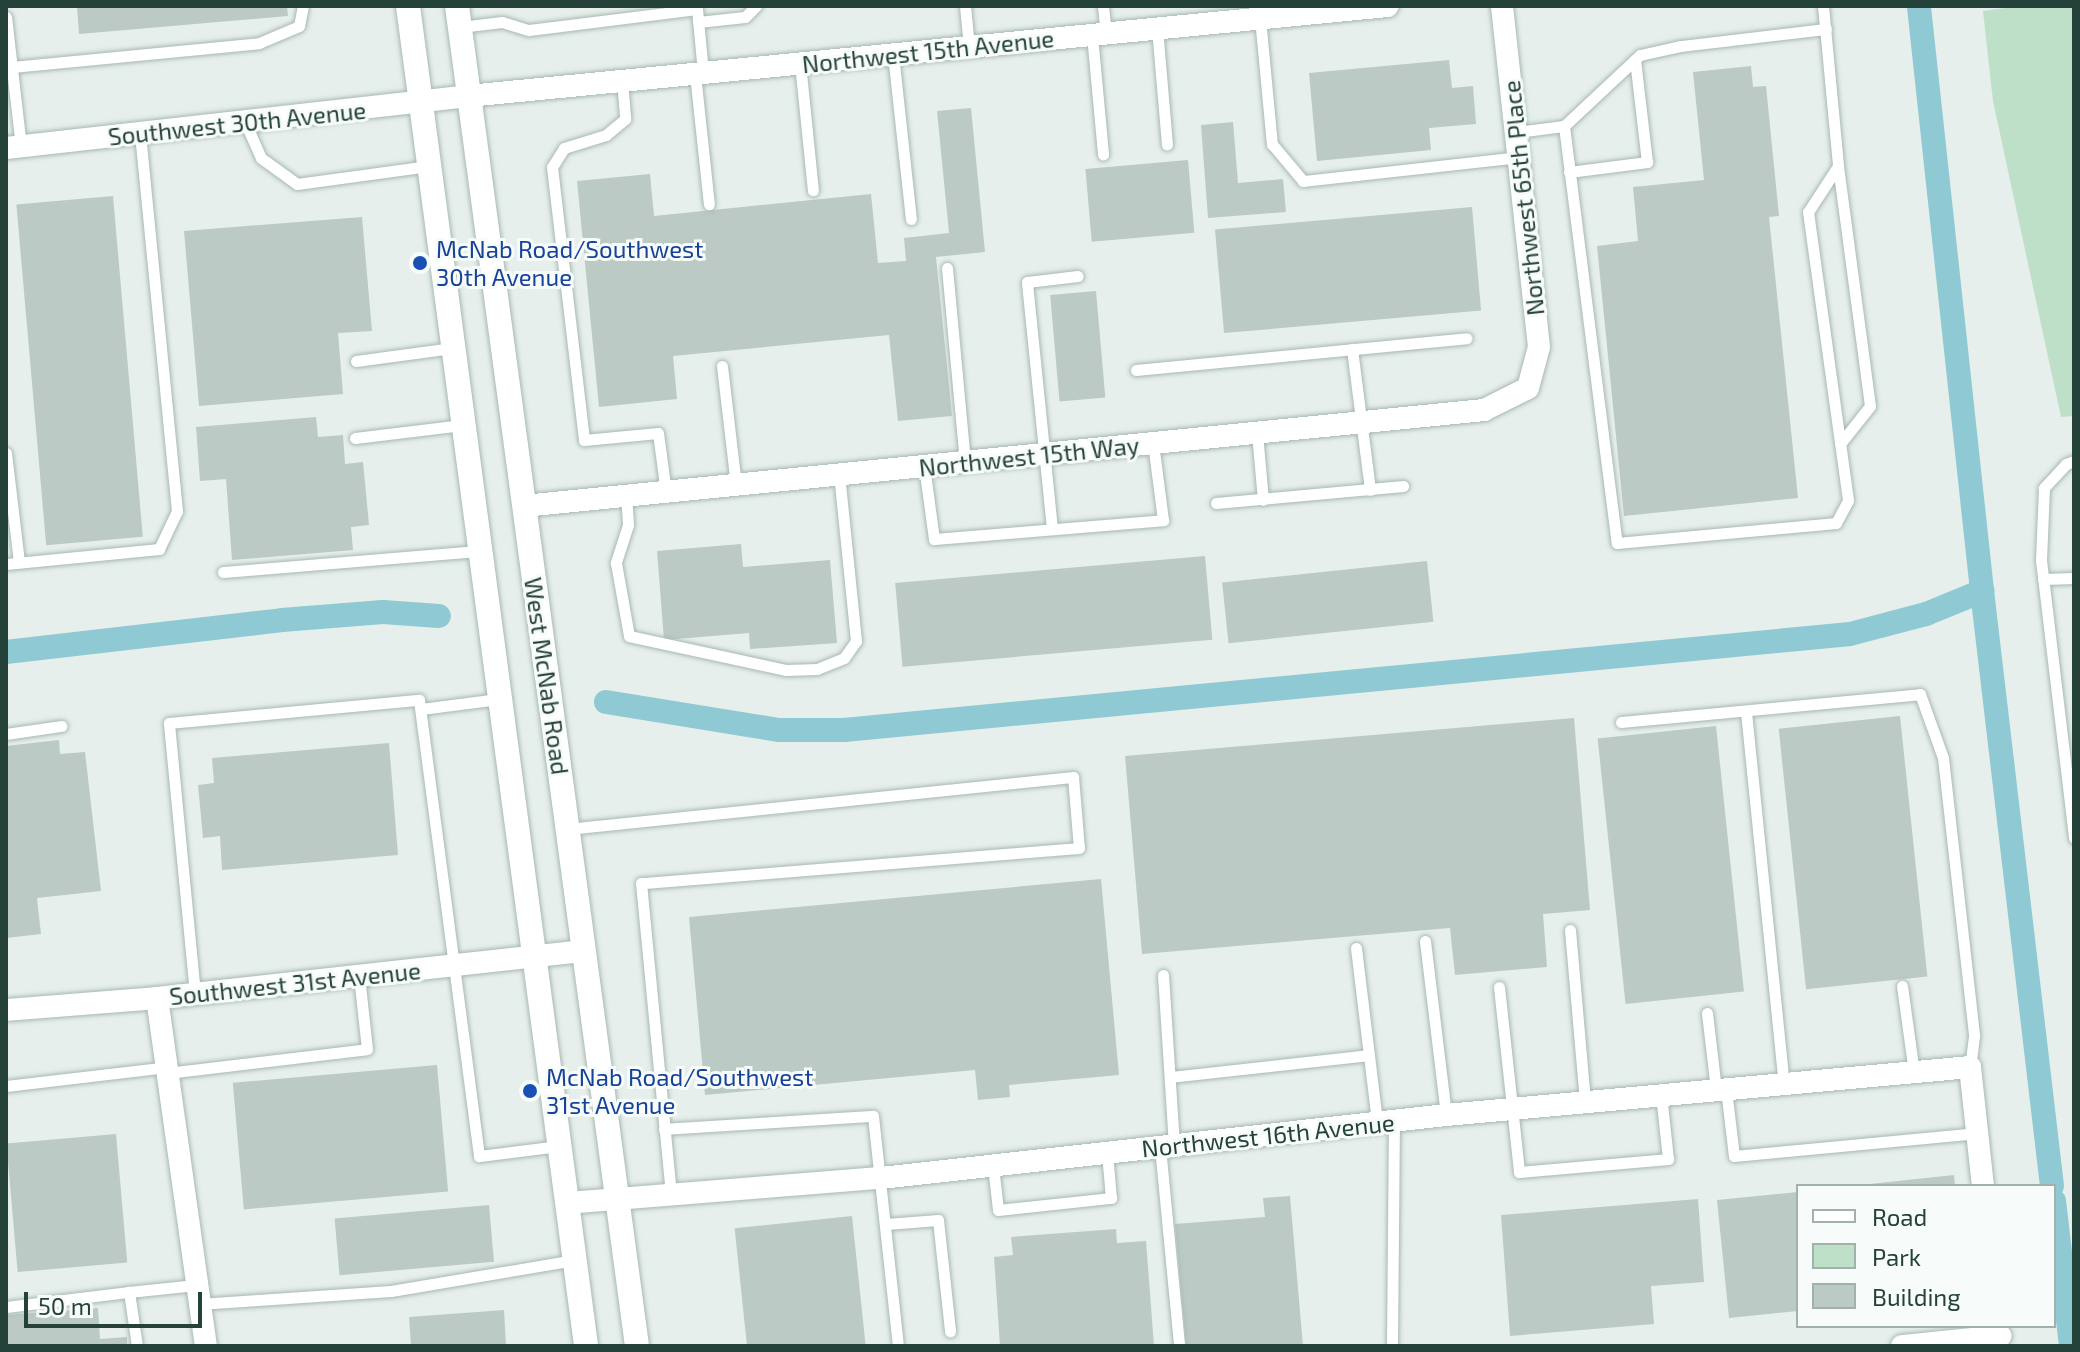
<!DOCTYPE html>
<html>
<head>
<meta charset="utf-8">
<style>
	body { margin:0 }
	#map { position:relative; width:2080px; height:1352px; overflow:hidden; background:#e6efeb; font-family:"Exo 2",sans-serif }
	div>[style] { position:absolute }
	[style*='--x'] { left:calc(var(--x)*1px); top:calc(var(--y)*1px); width:calc(var(--w)*1px); rotate:calc(var(--a)*1deg) }
	.green>* { inset:0; background:#bfe0c8 }
	.canal>* { height:24px; margin:-12px; padding:0 12px; transform-origin:12px; border-radius:12px; background:#8ec9d4 }
	.building>* { inset:0; background:#bbcac4; transform-origin:0 0 }
	.roads { filter:drop-shadow(0 0 2px #a8b8b2) drop-shadow(0 0 2px #a8b8b2) }
	.service>* { height:11px; margin:-5.5px; padding:0 5.5px; transform-origin:5.5px; border-radius:5.5px; background:#fff }
	.minor>* { height:22px; margin:-11px; padding:0 11px; transform-origin:11px; border-radius:11px; background:#fff }
	.secondary>* { height:24px; margin:-12px; padding:0 12px; transform-origin:12px; border-radius:12px; background:#fff }
	.dots>* { width:22px; height:22px; translate:-50% -50%; box-sizing:border-box; border:4px solid #f7fbf9; border-radius:50% }
	span { translate:-50% -50%; white-space:nowrap; text-align:center; line-height:1.15; -webkit-text-stroke:6px #f7fbf9; paint-order:stroke }
	.street-label { font-size:24px; color:#24423a }
	.transit-label { font-size:24px; color:#164399 }
	.left { translate:0 -50%; text-align:left }
	.frame { position:absolute; inset:0; border:8px solid #24423a; pointer-events:none }
	.legend { position:absolute; left:1796px; top:1184px; width:260px; height:144px; box-sizing:border-box; background:#f7fbf9; border:2px solid #a3b1ad; margin:0; padding:10px 14px; list-style:none; font-size:24px; color:#24423a }
	.legend li { display:flex; align-items:center; gap:16px; height:40px }
	.legend b { width:40px; border:2px solid #a3b1ad }
	.scale { position:absolute; left:24px; top:1292px; width:178px; height:36px; box-sizing:border-box; border:4px solid #24423a; border-top:0; padding-left:10px; font-size:24px; line-height:28px; white-space:nowrap; color:#24423a; -webkit-text-stroke:6px #f7fbf9; paint-order:stroke }
</style>
</head>
<body>
<div id="map">
	<div class="green">
		<div style="clip-path:polygon(2020px 6px,2074px 6px,2074px 416px,2061px 417px,1993px 101px,1983px 11px)"></div>
	</div>
	<div class="canal">
		<div style="--x:1919;--y:7;--w:587;--a:83.84"></div>
		<div style="--x:1982;--y:591;--w:599;--a:83.29"></div>
		<div style="--x:6;--y:652;--w:278;--a:-6.6"></div>
		<div style="--x:282;--y:620;--w:101;--a:-4.5"></div>
		<div style="--x:383;--y:612;--w:56;--a:4.1"></div>
		<div style="--x:606;--y:702;--w:175;--a:9.2"></div>
		<div style="--x:779;--y:730;--w:65;--a:0"></div>
		<div style="--x:844;--y:730;--w:1011;--a:-5.45"></div>
		<div style="--x:1850;--y:634;--w:79;--a:-14.7"></div>
		<div style="--x:1926;--y:614;--w:61;--a:-22.3"></div>
		<div style="--x:2054;--y:1201;--w:146;--a:83.3"></div>
	</div>
	<div class="building">
		<div style="clip-path:polygon(77px 6px,287px 6px,288px 16px,79px 34px)"></div>
		<div style="clip-path:polygon(1449px 60px,1452px 88px,1473px 86px,1476px 124px,1429px 128px,1431px 150px,1317px 161px,1309px 73px)"></div>
		<div style="clip-path:polygon(1751px 66px,1753px 87px,1766px 86px,1779px 216px,1769px 217px,1798px 498px,1624px 516px,1597px 246px,1638px 241px,1633px 187px,1704px 180px,1693px 72px)"></div>
		<div style="clip-path:polygon(971px 108px,985px 252px,936px 257px,952px 416px,898px 421px,889px 335px,673px 356px,677px 399px,599px 407px,577px 181px,650px 174px,654px 216px,871px 194px,878px 263px,906px 261px,904px 238px,949px 233px,937px 111px)"></div>
		<div style="clip-path:polygon(1233px 122px,1238px 183px,1283px 179px,1286px 212px,1208px 218px,1201px 125px)"></div>
		<div style="left:1188px;top:160px;width:73px;height:103px;rotate:85deg"></div>
		<div style="left:113px;top:196px;width:342px;height:97px;rotate:85deg"></div>
		<div style="left:1472px;top:207px;width:104px;height:258px;rotate:85deg"></div>
		<div style="clip-path:polygon(362px 217px,372px 331px,338px 333px,343px 394px,199px 406px,184px 231px)"></div>
		<div style="left:1096px;top:291px;width:107px;height:46px;rotate:85deg"></div>
		<div style="clip-path:polygon(316px 417px,318px 437px,343px 435px,345px 464px,363px 462px,369px 525px,351px 527px,353px 550px,232px 560px,226px 479px,200px 481px,196px 427px)"></div>
		<div style="clip-path:polygon(741px 544px,743px 567px,830px 560px,837px 643px,750px 649px,749px 633px,664px 640px,657px 551px)"></div>
		<div style="left:1205px;top:556px;width:84px;height:311px;rotate:85deg"></div>
		<div style="left:1427px;top:561px;width:61px;height:206px;rotate:84deg"></div>
		<div style="left:1900px;top:716px;width:262px;height:122px;rotate:84deg"></div>
		<div style="clip-path:polygon(1574px 718px,1590px 910px,1543px 914px,1547px 967px,1455px 975px,1450px 928px,1142px 954px,1125px 756px)"></div>
		<div style="left:1716px;top:726px;width:267px;height:119px;rotate:84deg"></div>
		<div style="clip-path:polygon(59px 740px,60px 754px,85px 752px,101px 891px,37px 898px,41px 934px,6px 938px,6px 746px)"></div>
		<div style="clip-path:polygon(389px 743px,398px 855px,222px 870px,220px 836px,203px 838px,198px 785px,214px 783px,212px 758px)"></div>
		<div style="clip-path:polygon(1101px 879px,1119px 1075px,1009px 1085px,1010px 1097px,978px 1100px,975px 1070px,705px 1095px,689px 917px)"></div>
		<div style="left:437px;top:1065px;width:127px;height:205px;rotate:85deg"></div>
		<div style="left:116px;top:1134px;width:129px;height:110px;rotate:85deg"></div>
		<div style="clip-path:polygon(1954px 1175px,1955px 1186px,1871px 1186px,1870px 1184px)"></div>
		<div style="clip-path:polygon(1798px 1192px,1798px 1311px,1729px 1318px,1717px 1200px)"></div>
		<div style="clip-path:polygon(1290px 1196px,1303px 1346px,1186px 1346px,1175px 1224px,1265px 1217px,1263px 1198px)"></div>
		<div style="clip-path:polygon(1698px 1199px,1704px 1282px,1651px 1286px,1654px 1324px,1510px 1336px,1501px 1215px)"></div>
		<div style="left:489px;top:1205px;width:57px;height:155px;rotate:85deg"></div>
		<div style="left:852px;top:1216px;width:131px;height:118px;rotate:84deg"></div>
		<div style="clip-path:polygon(1116px 1229px,1117px 1243px,1146px 1241px,1154px 1346px,1000px 1346px,994px 1257px,1013px 1255px,1011px 1237px)"></div>
		<div style="clip-path:polygon(98px 1308px,100px 1339px,127px 1337px,127px 1346px,6px 1346px,6px 1315px)"></div>
		<div style="clip-path:polygon(504px 1310px,506px 1346px,411px 1346px,409px 1317px)"></div>
	</div>
	<div class="roads">
		<div class="service">
			<div style="--x:965;--y:6;--w:41;--a:84.4"></div>
			<div style="--x:1103;--y:6;--w:27;--a:84"></div>
			<div style="--x:1823;--y:6;--w:161;--a:84.6"></div>
			<div style="--x:1838;--y:166;--w:242;--a:82.4"></div>
			<div style="--x:1870;--y:406;--w:48;--a:128.3"></div>
			<div style="--x:6;--y:17;--w:131;--a:83.4"></div>
			<div style="--x:1260;--y:18;--w:127;--a:84.6"></div>
			<div style="--x:1272;--y:144;--w:48;--a:50"></div>
			<div style="--x:1303;--y:181;--w:217;--a:-6.3"></div>
			<div style="--x:698;--y:22;--w:47;--a:-6.1"></div>
			<div style="--x:745;--y:17;--w:16;--a:-45"></div>
			<div style="--x:460;--y:27;--w:42;--a:-6.8"></div>
			<div style="--x:502;--y:22;--w:28;--a:17"></div>
			<div style="--x:529;--y:30;--w:169;--a:-7.1"></div>
			<div style="--x:697;--y:9;--w:64;--a:84.6"></div>
			<div style="--x:1157;--y:28;--w:117;--a:85.1"></div>
			<div style="--x:1092;--y:35;--w:120;--a:84.7"></div>
			<div style="--x:893;--y:54;--w:166;--a:83.8"></div>
			<div style="--x:800;--y:63;--w:128;--a:84.2"></div>
			<div style="--x:12;--y:67;--w:248;--a:-5.5"></div>
			<div style="--x:259;--y:43;--w:43;--a:-23"></div>
			<div style="--x:299;--y:26;--w:20;--a:-79"></div>
			<div style="--x:695;--y:74;--w:131;--a:83.9"></div>
			<div style="--x:622;--y:81;--w:38;--a:85"></div>
			<div style="--x:625;--y:119;--w:25;--a:140"></div>
			<div style="--x:606;--y:135;--w:44;--a:162.8"></div>
			<div style="--x:564;--y:148;--w:22;--a:122"></div>
			<div style="--x:552;--y:167;--w:275;--a:83.3"></div>
			<div style="--x:584;--y:440;--w:74;--a:-5.4"></div>
			<div style="--x:658;--y:433;--w:60;--a:82.3"></div>
			<div style="--x:245;--y:122;--w:39;--a:66"></div>
			<div style="--x:261;--y:158;--w:44;--a:35.8"></div>
			<div style="--x:297;--y:184;--w:133;--a:-7.8"></div>
			<div style="--x:1564;--y:126;--w:104;--a:-43.1"></div>
			<div style="--x:1640;--y:55;--w:42;--a:-12.4"></div>
			<div style="--x:1681;--y:46;--w:146;--a:-6.7"></div>
			<div style="--x:1517;--y:132;--w:47;--a:-7.3"></div>
			<div style="--x:1564;--y:126;--w:420;--a:82.8"></div>
			<div style="--x:1617;--y:543;--w:220;--a:-5.2"></div>
			<div style="--x:1836;--y:523;--w:26;--a:-62"></div>
			<div style="--x:1848;--y:500;--w:291;--a:-97.9"></div>
			<div style="--x:1808;--y:212;--w:55;--a:-56.9"></div>
			<div style="--x:1569;--y:172;--w:79;--a:-7.3"></div>
			<div style="--x:1647;--y:162;--w:103;--a:-96.7"></div>
			<div style="--x:947;--y:268;--w:195;--a:84.7"></div>
			<div style="--x:1352;--y:349;--w:142;--a:82.7"></div>
			<div style="--x:356;--y:361;--w:97;--a:-7.7"></div>
			<div style="--x:722;--y:366;--w:120;--a:83.3"></div>
			<div style="--x:1136;--y:370;--w:332;--a:-5.5"></div>
			<div style="--x:1257;--y:433;--w:67;--a:84.9"></div>
			<div style="--x:355;--y:438;--w:108;--a:-6.9"></div>
			<div style="--x:6;--y:453;--w:110;--a:83.2"></div>
			<div style="--x:2074;--y:461;--w:9;--a:159"></div>
			<div style="--x:2066;--y:464;--w:33;--a:133"></div>
			<div style="--x:2044;--y:488;--w:72;--a:92.4"></div>
			<div style="--x:2041;--y:560;--w:280;--a:83.2"></div>
			<div style="--x:924;--y:466;--w:74;--a:82.2"></div>
			<div style="--x:934;--y:539;--w:230;--a:-4.7"></div>
			<div style="--x:1163;--y:520;--w:78;--a:-97.4"></div>
			<div style="--x:626;--y:495;--w:30;--a:86"></div>
			<div style="--x:628;--y:525;--w:40;--a:108"></div>
			<div style="--x:616;--y:563;--w:74;--a:79.9"></div>
			<div style="--x:629;--y:636;--w:161;--a:12.2"></div>
			<div style="--x:786;--y:670;--w:31;--a:-2"></div>
			<div style="--x:817;--y:669;--w:29;--a:-22"></div>
			<div style="--x:844;--y:658;--w:21;--a:-55"></div>
			<div style="--x:856;--y:641;--w:167;--a:-95.8"></div>
			<div style="--x:1216;--y:503;--w:188;--a:-5.2"></div>
			<div style="--x:1052;--y:529;--w:248;--a:-95.8"></div>
			<div style="--x:1027;--y:282;--w:51;--a:-6.7"></div>
			<div style="--x:6;--y:564;--w:154;--a:-5.6"></div>
			<div style="--x:159;--y:549;--w:42;--a:-64.7"></div>
			<div style="--x:177;--y:511;--w:379;--a:-95.6"></div>
			<div style="--x:223;--y:572;--w:256;--a:-4.7"></div>
			<div style="--x:2043;--y:579;--w:31;--a:-2"></div>
			<div style="--x:421;--y:709;--w:78;--a:-7.4"></div>
			<div style="--x:1746;--y:712;--w:374;--a:84.2"></div>
			<div style="--x:1621;--y:722;--w:300;--a:-5.3"></div>
			<div style="--x:1920;--y:694;--w:68;--a:70.2"></div>
			<div style="--x:1943;--y:758;--w:280;--a:83.6"></div>
			<div style="--x:1974;--y:1036;--w:31;--a:97"></div>
			<div style="--x:6;--y:734;--w:56;--a:-8.3"></div>
			<div style="--x:567;--y:829;--w:509;--a:-5.87"></div>
			<div style="--x:1073;--y:777;--w:71;--a:85.2"></div>
			<div style="--x:1079;--y:848;--w:439;--a:175.4"></div>
			<div style="--x:641;--y:883;--w:312;--a:84.5"></div>
			<div style="--x:1570;--y:930;--w:173;--a:85"></div>
			<div style="--x:1425;--y:941;--w:175;--a:83.1"></div>
			<div style="--x:1356;--y:948;--w:175;--a:83.1"></div>
			<div style="--x:1163;--y:975;--w:170;--a:86.3"></div>
			<div style="--x:1902;--y:986;--w:87;--a:82.1"></div>
			<div style="--x:1499;--y:987;--w:186;--a:83.8"></div>
			<div style="--x:1519;--y:1172;--w:150;--a:-5"></div>
			<div style="--x:1668;--y:1159;--w:64;--a:-96.2"></div>
			<div style="--x:195;--y:994;--w:272;--a:-95.5"></div>
			<div style="--x:169;--y:723;--w:251;--a:-5.3"></div>
			<div style="--x:419;--y:700;--w:460;--a:82.5"></div>
			<div style="--x:479;--y:1156;--w:81;--a:-7.1"></div>
			<div style="--x:1707;--y:1013;--w:78;--a:83.3"></div>
			<div style="--x:167;--y:1073;--w:201;--a:-6.8"></div>
			<div style="--x:367;--y:1049;--w:73;--a:-96.3"></div>
			<div style="--x:1170;--y:1077;--w:200;--a:-6.3"></div>
			<div style="--x:6;--y:1086;--w:162;--a:-6.7"></div>
			<div style="--x:1726;--y:1089;--w:67;--a:83.2"></div>
			<div style="--x:1734;--y:1156;--w:245;--a:-5.4"></div>
			<div style="--x:664;--y:1129;--w:209;--a:-3.6"></div>
			<div style="--x:873;--y:1116;--w:231;--a:83.8"></div>
			<div style="--x:1160;--y:1147;--w:200;--a:84.5"></div>
			<div style="--x:993;--y:1166;--w:44;--a:83.5"></div>
			<div style="--x:998;--y:1210;--w:114;--a:-6.1"></div>
			<div style="--x:1111;--y:1198;--w:45;--a:-95.1"></div>
			<div style="--x:886;--y:1224;--w:52;--a:-4.4"></div>
			<div style="--x:938;--y:1220;--w:112;--a:83.8"></div>
			<div style="--x:199;--y:1304;--w:192;--a:-3.9"></div>
			<div style="--x:391;--y:1291;--w:186;--a:-9.6"></div>
			<div style="--x:6;--y:1307;--w:124;--a:-7"></div>
			<div style="--x:137;--y:1346;--w:55;--a:-98.4"></div>
			<div style="--x:129;--y:1292;--w:67;--a:-6"></div>
			<div style="--x:1392;--y:1346;--w:226;--a:-89.5"></div>
		</div>
		<div class="minor">
			<div style="--x:6;--y:148;--w:465;--a:-6.4"></div>
			<div style="--x:468;--y:96;--w:924;--a:-5.59"></div>
			<div style="--x:524;--y:506;--w:965;--a:-5.71"></div>
			<div style="--x:1484;--y:410;--w:49;--a:-26.6"></div>
			<div style="--x:1528;--y:388;--w:42;--a:-75"></div>
			<div style="--x:1539;--y:347;--w:343;--a:-96.2"></div>
			<div style="--x:157;--y:998;--w:351;--a:82"></div>
			<div style="--x:6;--y:1010;--w:151;--a:-4.5"></div>
			<div style="--x:157;--y:998;--w:430;--a:-6.3"></div>
			<div style="--x:567;--y:1203;--w:315;--a:-4.6"></div>
			<div style="--x:881;--y:1178;--w:569;--a:-6.36"></div>
			<div style="--x:1446;--y:1115;--w:526;--a:-5.23"></div>
			<div style="--x:1970;--y:1067;--w:120;--a:83.8"></div>
			<div style="--x:1902;--y:1346;--w:99;--a:-5.8"></div>
		</div>
		<div class="secondary">
			<div style="--x:408;--y:6;--w:1352;--a:82.43"></div>
			<div style="--x:457;--y:6;--w:1352;--a:82.35"></div>
		</div>
	</div>
	<div class="dots">
		<div style="left:420px;top:263px;background:#1a4fb4"></div>
		<div style="left:530px;top:1091px;background:#1a4fb4"></div>
	</div>
	<div class="street-label">
		<span style="left:928px;top:51px;rotate:-6deg">Northwest 15th Avenue</span>
		<span style="left:237px;top:123px;rotate:-6deg">Southwest 30th Avenue</span>
		<span style="left:1523px;top:198px;rotate:-96deg">Northwest 65th Place</span>
		<span style="left:1029px;top:456px;rotate:-6deg">Northwest 15th Way</span>
		<span style="left:547px;top:676px;rotate:82deg">West McNab Road</span>
		<span style="left:295px;top:983px;rotate:-6deg">Southwest 31st Avenue</span>
		<span style="left:1268px;top:1135px;rotate:-6deg">Northwest 16th Avenue</span>
	</div>
	<div class="transit-label">
		<span class="left" style="left:436px;top:263px">McNab Road/Southwest<br>30th Avenue</span>
		<span class="left" style="left:546px;top:1091px">McNab Road/Southwest<br>31st Avenue</span>
	</div>
	<div class="frame"></div>
	<ul class="legend">
	<li><b style="height:10px;background:#fff"></b>Road</li>
	<li><b style="height:22px;background:#bfe0c8"></b>Park</li>
	<li><b style="height:22px;background:#bbcac4"></b>Building</li>
	</ul>
	<div class="scale">50 m</div>
</div>
</body>
</html>
